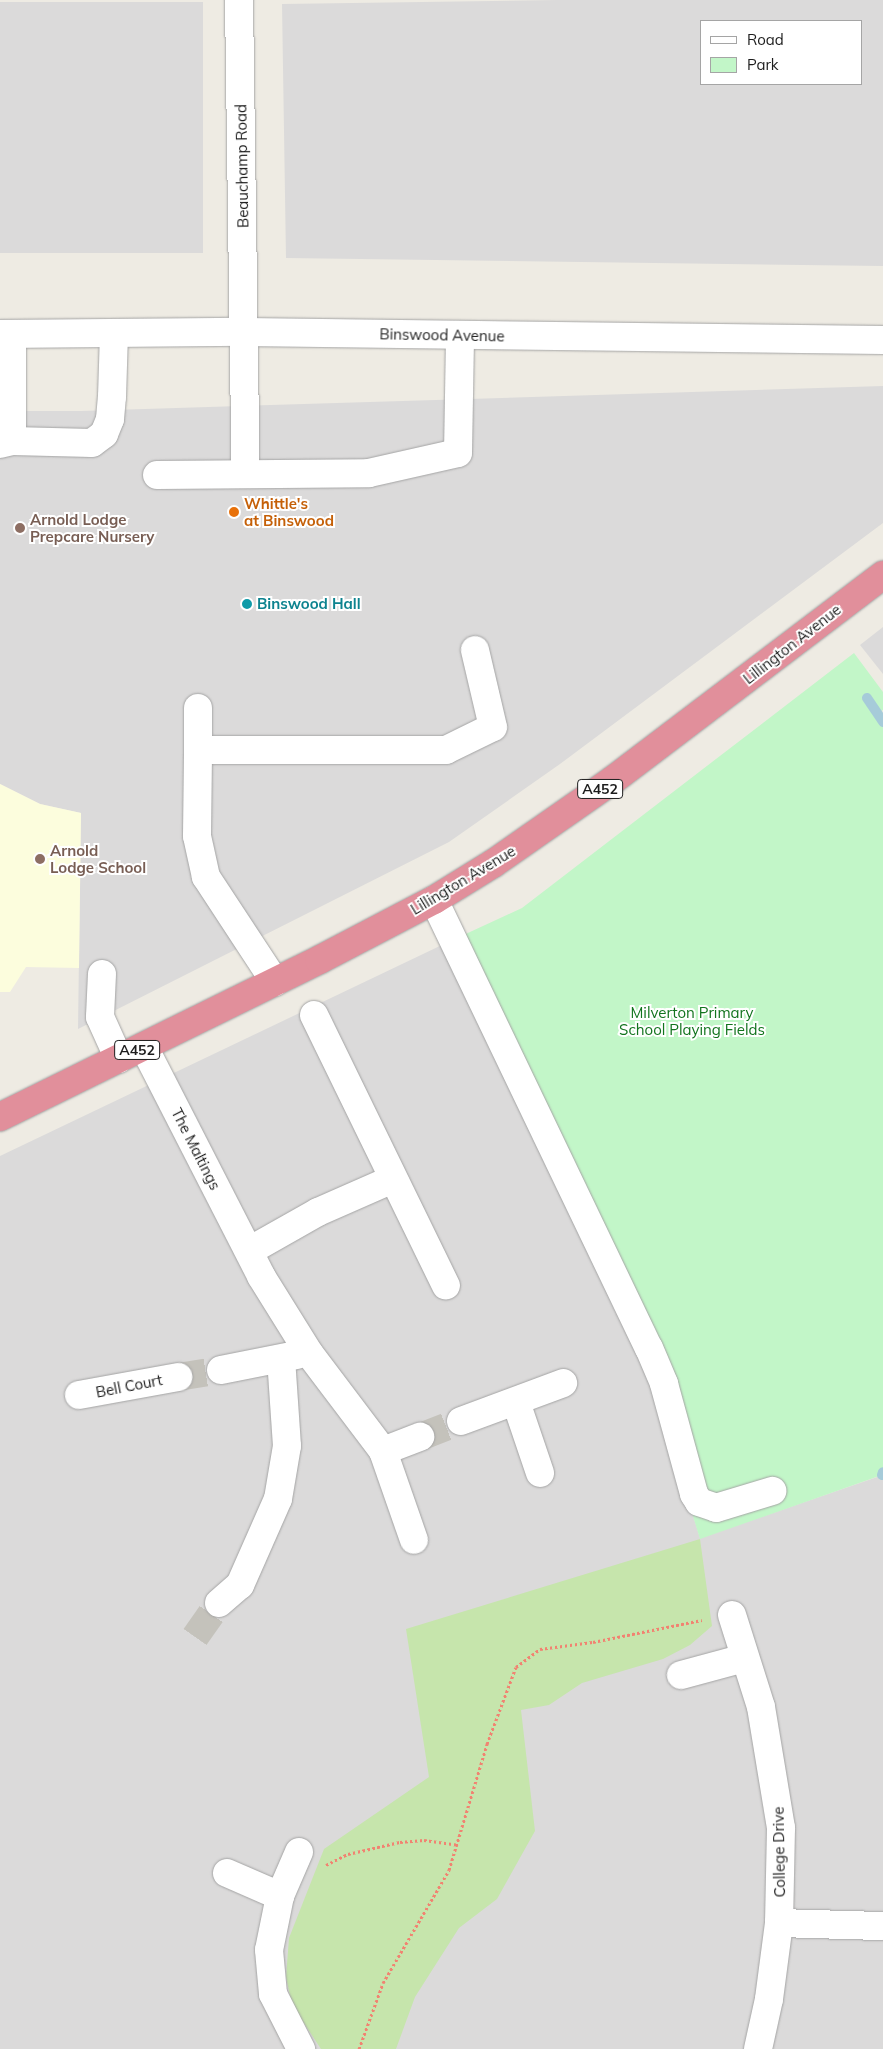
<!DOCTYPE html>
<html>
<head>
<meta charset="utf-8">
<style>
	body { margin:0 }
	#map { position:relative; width:883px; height:2049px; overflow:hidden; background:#eeebe3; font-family:Mulish,sans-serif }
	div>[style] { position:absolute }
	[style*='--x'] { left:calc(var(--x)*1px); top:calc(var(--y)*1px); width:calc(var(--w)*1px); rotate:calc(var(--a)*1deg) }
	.residential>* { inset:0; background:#dbdada; transform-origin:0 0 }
	.education>* { inset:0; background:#fcfddd }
	.grass>* { inset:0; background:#c6e5ac }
	.park>* { inset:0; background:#c2f6c8 }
	.stream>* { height:10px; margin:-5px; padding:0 5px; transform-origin:5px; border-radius:5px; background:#a6cbd9 }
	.minor-tunnel>* { height:28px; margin-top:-14px; transform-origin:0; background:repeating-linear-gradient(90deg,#c4c2bb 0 28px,transparent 0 42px) }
	.path>* { height:3px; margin-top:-1.5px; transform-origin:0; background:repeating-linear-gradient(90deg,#f18371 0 2.5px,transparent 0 5px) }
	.roads { filter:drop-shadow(0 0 1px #a4a4a4) drop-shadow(0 0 1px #a4a4a4) }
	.minor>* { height:28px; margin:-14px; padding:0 14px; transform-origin:14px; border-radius:14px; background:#fff }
	.highway>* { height:28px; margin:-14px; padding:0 14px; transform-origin:14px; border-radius:14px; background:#e18f9b }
	.dots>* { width:14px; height:14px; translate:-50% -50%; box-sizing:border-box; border:2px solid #fff; border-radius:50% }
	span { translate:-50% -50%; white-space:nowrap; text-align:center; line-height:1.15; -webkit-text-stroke:4px #fff; paint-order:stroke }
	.shield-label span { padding:1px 4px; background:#fff; border:1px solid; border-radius:4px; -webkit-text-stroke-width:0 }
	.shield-label { font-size:14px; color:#1d1d1d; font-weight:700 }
	.street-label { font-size:15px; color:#1d1d1d }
	.food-label { font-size:15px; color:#c56008; font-weight:700 }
	.left { translate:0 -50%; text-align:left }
	.education-label { font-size:15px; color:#785e54; font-weight:700 }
	.culture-label { font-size:15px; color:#0d838f; font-weight:700 }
	.park-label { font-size:15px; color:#12741e }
	.legend { position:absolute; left:700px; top:20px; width:162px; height:65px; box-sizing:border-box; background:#fff; border:1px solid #a5a5a5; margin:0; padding:6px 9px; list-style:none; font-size:15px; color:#1d1d1d }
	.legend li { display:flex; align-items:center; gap:10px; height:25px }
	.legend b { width:25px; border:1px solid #a5a5a5 }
</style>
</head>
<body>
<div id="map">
	<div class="residential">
		<div style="clip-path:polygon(evenodd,557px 0,883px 0,883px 266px,286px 258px,282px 4px,557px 0,702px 21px,862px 21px,862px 84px,702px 84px,702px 21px)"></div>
		<div style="left:203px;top:2px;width:251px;height:203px;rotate:90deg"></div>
		<div style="clip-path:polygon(883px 386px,883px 523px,560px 764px,449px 842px,78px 1029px,81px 813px,40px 804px,0 784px,0 411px,81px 411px)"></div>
		<div style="clip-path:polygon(883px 627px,883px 674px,860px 645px)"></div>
		<div style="clip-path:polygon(444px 944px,653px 1386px,700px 1538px,883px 1475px,883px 2049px,0 2049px,0 1156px)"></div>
	</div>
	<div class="education">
		<div style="clip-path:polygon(0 784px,40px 804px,81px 813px,79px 968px,26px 967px,10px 992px,0 992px)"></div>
	</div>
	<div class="grass">
		<div style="clip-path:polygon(700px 1539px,712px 1626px,690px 1645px,663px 1659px,582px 1683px,549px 1705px,521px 1710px,535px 1831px,497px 1899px,459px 1928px,415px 1997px,396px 2049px,321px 2049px,292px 2005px,286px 1977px,289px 1938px,324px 1849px,429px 1777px,406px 1629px)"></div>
	</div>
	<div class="park">
		<div style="clip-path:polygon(854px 653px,883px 692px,883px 710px,877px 713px,883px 722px,883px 1472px,882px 1475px,700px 1539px,653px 1386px,444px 944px,522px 908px)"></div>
	</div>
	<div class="stream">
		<div style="--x:867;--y:698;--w:29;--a:56"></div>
		<div style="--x:882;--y:1475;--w:3;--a:-72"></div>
	</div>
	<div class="minor-tunnel">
		<div style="--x:178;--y:1377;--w:44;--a:-9.2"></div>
		<div style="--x:420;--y:1437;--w:44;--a:-21.3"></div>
		<div style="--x:195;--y:1637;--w:42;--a:-54.8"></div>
	</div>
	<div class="path">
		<div style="--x:326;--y:1865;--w:25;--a:-27"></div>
		<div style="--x:348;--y:1854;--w:53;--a:-13"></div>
		<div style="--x:400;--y:1842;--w:24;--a:-5"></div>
		<div style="--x:424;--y:1840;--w:34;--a:8"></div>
		<div style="--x:359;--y:2049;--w:70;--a:-70"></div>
		<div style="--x:383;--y:1983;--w:131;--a:-59.7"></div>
		<div style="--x:449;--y:1870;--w:132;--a:-73.2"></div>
		<div style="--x:487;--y:1744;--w:82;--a:-69.4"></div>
		<div style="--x:516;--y:1667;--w:30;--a:-37"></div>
		<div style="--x:540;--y:1649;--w:53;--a:-7.5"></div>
		<div style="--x:593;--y:1642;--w:111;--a:-11.4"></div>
	</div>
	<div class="roads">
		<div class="minor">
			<div style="--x:239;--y:0;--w:473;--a:89.2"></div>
			<div style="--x:0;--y:334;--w:245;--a:-0.5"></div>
			<div style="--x:245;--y:332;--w:638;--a:0.72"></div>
			<div style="--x:12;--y:334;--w:107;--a:90"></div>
			<div style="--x:0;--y:444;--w:12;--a:-14"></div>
			<div style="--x:12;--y:441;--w:80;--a:1.4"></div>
			<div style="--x:92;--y:443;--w:15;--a:-37"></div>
			<div style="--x:104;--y:434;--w:16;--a:-68"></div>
			<div style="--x:110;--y:419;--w:22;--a:-85"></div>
			<div style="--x:112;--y:397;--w:64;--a:-88.2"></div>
			<div style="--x:157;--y:475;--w:212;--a:-0.5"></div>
			<div style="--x:369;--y:473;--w:91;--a:-12.7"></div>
			<div style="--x:458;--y:453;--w:118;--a:-89"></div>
			<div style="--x:198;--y:750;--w:42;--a:-90"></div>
			<div style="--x:434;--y:900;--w:497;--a:64.4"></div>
			<div style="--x:649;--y:1348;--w:39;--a:67"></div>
			<div style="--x:664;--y:1384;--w:114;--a:74.7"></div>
			<div style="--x:694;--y:1494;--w:9;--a:58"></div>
			<div style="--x:699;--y:1502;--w:18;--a:19"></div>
			<div style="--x:716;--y:1508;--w:59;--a:-16.9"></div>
			<div style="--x:102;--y:974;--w:43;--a:92.7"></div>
			<div style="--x:100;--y:1017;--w:46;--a:65.7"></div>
			<div style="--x:275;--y:982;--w:126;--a:-123.3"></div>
			<div style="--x:206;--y:877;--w:42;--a:-102.4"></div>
			<div style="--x:197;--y:836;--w:86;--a:-89.3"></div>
			<div style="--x:198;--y:750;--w:248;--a:0"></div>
			<div style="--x:446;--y:750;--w:52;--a:-26.1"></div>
			<div style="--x:493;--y:727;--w:79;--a:-103.2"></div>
			<div style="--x:314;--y:1015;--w:301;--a:64"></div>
			<div style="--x:144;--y:1047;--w:257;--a:62.9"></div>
			<div style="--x:261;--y:1276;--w:91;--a:58.1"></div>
			<div style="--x:309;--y:1353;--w:123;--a:52.9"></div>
			<div style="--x:383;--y:1451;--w:94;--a:70.8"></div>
			<div style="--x:249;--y:1251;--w:79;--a:-29.5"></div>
			<div style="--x:318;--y:1212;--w:82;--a:-23.7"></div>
			<div style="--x:221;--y:1370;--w:77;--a:-11.2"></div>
			<div style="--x:79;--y:1395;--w:101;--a:-10.3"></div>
			<div style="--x:516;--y:1402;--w:75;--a:71.3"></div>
			<div style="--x:461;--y:1421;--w:109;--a:-20.4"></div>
			<div style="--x:383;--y:1451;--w:40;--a:-21"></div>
			<div style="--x:219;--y:1603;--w:28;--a:-41"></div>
			<div style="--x:240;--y:1585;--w:94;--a:-66.2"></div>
			<div style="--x:278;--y:1499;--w:54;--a:-80.4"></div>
			<div style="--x:287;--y:1446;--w:87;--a:-93.9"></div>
			<div style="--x:732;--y:1615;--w:96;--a:72.5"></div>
			<div style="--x:761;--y:1707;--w:123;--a:80.6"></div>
			<div style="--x:781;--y:1828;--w:95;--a:91.2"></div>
			<div style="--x:779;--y:1923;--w:77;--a:97.5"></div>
			<div style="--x:769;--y:1999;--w:51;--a:102.4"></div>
			<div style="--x:681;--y:1675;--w:65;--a:-15.1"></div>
			<div style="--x:299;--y:1852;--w:48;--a:113.4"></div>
			<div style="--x:280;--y:1896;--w:55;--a:101.5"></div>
			<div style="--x:269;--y:1950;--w:44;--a:84.8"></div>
			<div style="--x:273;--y:1994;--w:62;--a:63"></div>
			<div style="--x:227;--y:1873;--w:58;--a:23.5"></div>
			<div style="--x:779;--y:1923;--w:104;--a:1.7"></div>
		</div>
		<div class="highway">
			<div style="--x:0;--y:1117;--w:356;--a:-26.2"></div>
			<div style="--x:319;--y:960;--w:130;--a:-27.6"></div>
			<div style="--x:434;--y:900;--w:70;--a:-31.7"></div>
			<div style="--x:494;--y:863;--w:145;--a:-34.9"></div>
			<div style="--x:613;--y:780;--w:339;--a:-37.2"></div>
		</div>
	</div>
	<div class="dots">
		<div style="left:234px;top:512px;background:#e8710a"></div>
		<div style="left:20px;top:528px;background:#8d6e63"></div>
		<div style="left:247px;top:604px;background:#0f9aa8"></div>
		<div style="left:40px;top:859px;background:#8d6e63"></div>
	</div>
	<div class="shield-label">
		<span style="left:600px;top:789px">A452</span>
		<span style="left:137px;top:1050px">A452</span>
	</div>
	<div class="street-label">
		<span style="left:242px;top:166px;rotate:-91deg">Beauchamp Road</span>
		<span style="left:442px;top:335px;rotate:1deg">Binswood Avenue</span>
		<span style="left:792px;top:644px;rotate:-38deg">Lillington Avenue</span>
		<span style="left:463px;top:880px;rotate:-31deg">Lillington Avenue</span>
		<span style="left:196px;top:1149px;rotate:63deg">The Maltings</span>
		<span style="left:129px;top:1386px;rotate:-11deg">Bell Court</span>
		<span style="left:779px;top:1852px;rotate:-91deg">College Drive</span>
	</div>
	<div class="food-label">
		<span class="left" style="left:244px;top:512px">Whittle's<br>at Binswood</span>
	</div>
	<div class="education-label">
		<span class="left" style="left:30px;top:528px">Arnold Lodge<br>Prepcare Nursery</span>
		<span class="left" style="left:50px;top:859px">Arnold<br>Lodge School</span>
	</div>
	<div class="culture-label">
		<span class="left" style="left:257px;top:604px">Binswood Hall</span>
	</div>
	<div class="park-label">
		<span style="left:692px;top:1021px">Milverton Primary<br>School Playing Fields</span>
	</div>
	<ul class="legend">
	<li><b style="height:6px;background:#fff"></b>Road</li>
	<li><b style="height:14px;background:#c2f6c8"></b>Park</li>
	</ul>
</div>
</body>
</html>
